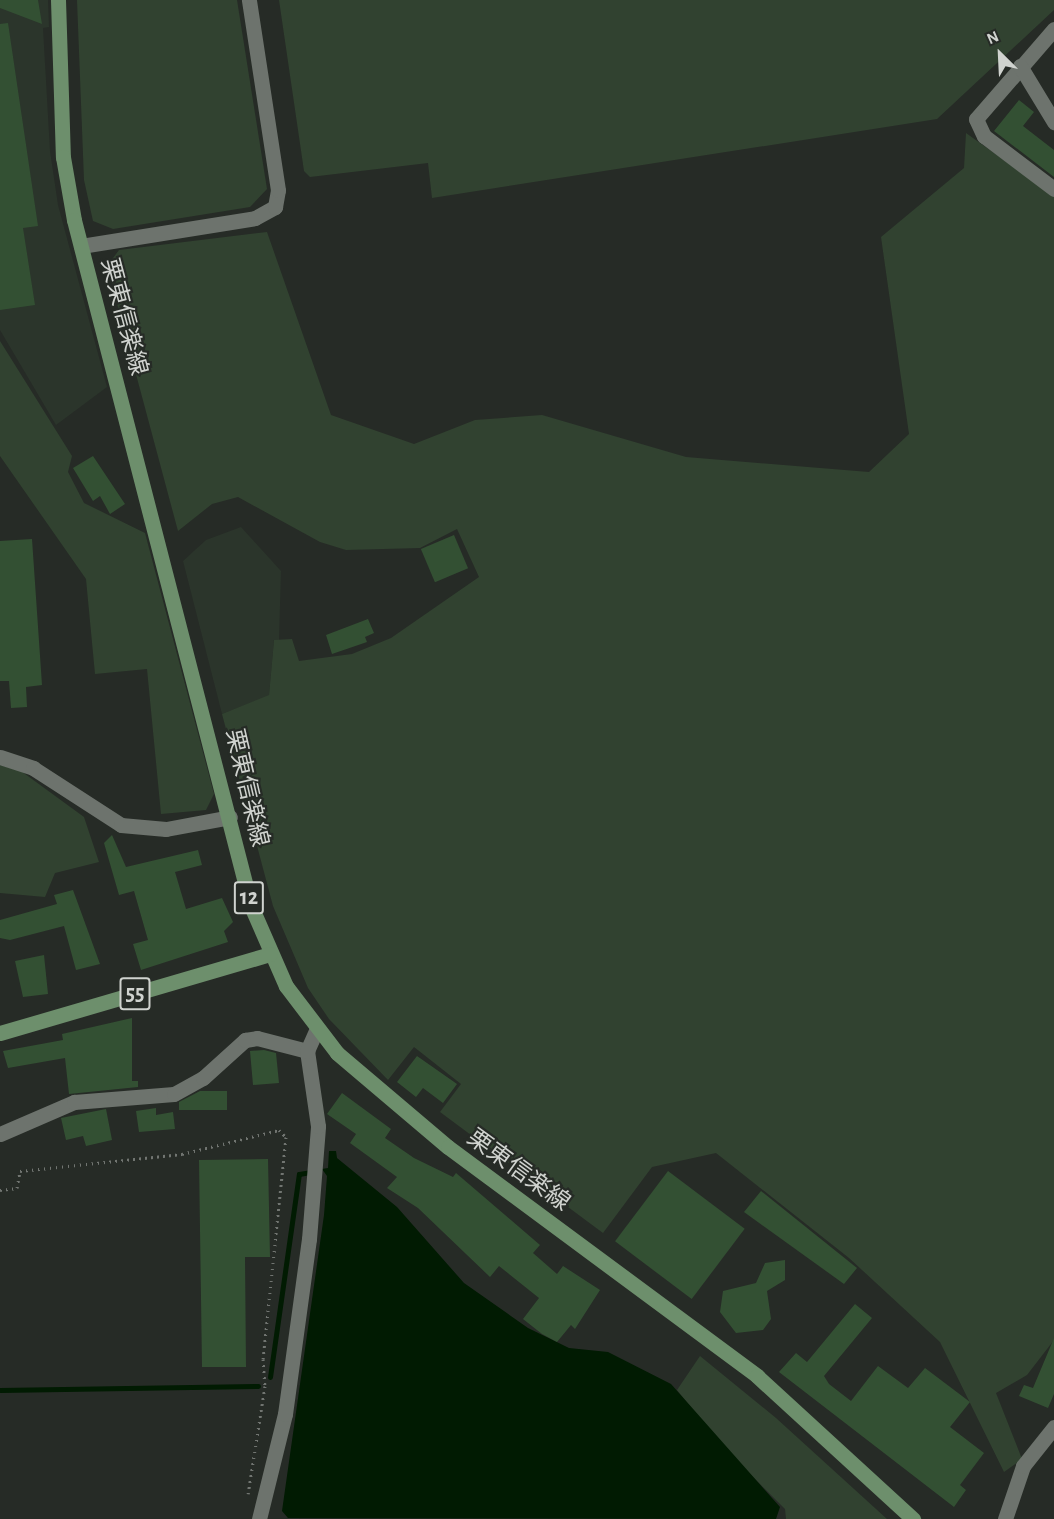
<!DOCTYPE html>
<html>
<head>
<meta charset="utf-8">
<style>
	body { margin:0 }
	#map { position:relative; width:1054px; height:1519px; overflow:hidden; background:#262b26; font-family:"Alegreya Sans","Noto Sans JP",sans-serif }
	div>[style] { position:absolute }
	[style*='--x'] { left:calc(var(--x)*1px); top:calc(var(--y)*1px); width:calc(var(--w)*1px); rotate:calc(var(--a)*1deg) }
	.built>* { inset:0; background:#2b352b }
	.green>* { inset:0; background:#314230 }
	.water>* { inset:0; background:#011b02 }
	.stream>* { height:5px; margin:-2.5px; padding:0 2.5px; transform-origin:2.5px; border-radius:2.5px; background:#011b02 }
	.building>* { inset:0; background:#335033; transform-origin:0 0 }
	.path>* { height:3px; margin-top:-1.5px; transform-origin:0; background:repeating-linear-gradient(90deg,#717571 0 1.5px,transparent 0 6px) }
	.minor>* { height:15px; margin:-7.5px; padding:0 7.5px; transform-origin:7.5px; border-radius:7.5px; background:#6d736d }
	.major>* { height:15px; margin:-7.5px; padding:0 7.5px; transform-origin:7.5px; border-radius:7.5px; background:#6d8f6c }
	span { translate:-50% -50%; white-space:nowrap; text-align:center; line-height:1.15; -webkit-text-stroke:4.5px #262b26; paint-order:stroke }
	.shield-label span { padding:2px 4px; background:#262b26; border:2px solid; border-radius:4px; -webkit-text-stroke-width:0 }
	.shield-label { font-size:22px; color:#d0d3cf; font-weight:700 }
	.street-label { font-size:24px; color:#d0d3cf }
	.north { position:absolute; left:970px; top:24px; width:60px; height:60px; -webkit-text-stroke:4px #262b26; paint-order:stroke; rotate:336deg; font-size:16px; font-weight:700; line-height:24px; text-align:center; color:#d0d3cf }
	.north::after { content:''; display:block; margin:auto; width:21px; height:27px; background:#d0d3cf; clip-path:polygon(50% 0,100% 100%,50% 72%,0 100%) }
</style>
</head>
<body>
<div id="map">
	<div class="built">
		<div style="clip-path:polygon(0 0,48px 0,49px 27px,43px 28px,50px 151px,58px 205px,107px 387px,56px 425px,0 330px)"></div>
		<div style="clip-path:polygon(241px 527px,281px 571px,279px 640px,274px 640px,269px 696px,222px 714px,183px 561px,206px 540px)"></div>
	</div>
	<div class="green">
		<div style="clip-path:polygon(77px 0,237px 0,267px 189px,250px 207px,113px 229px,93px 221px,84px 180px)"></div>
		<div style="clip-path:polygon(279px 0,1054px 0,1054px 10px,937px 119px,432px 198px,428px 163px,310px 177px,304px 171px)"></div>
		<div style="clip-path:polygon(966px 133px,1054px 196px,1054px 1340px,1027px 1375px,996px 1393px,1022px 1459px,1004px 1472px,940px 1342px,849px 1258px,716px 1153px,652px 1167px,603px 1233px,440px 1112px,461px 1084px,414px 1047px,388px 1080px,329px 1019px,308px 988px,273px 906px,222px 714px,269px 695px,274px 640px,292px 639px,299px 661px,352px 654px,391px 638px,479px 577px,457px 529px,420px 548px,346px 550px,320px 542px,238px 497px,212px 504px,178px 531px,107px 266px,119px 250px,267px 232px,331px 415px,414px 444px,475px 420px,542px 415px,686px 457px,869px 472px,909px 434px,881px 237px,964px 168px)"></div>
		<div style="clip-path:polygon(0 341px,72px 456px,68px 472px,84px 503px,145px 533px,214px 794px,206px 810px,161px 814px,147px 669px,95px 674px,86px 579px,0 456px)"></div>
		<div style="clip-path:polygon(0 765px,21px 771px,84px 817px,99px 862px,55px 873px,45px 897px,0 893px)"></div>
		<div style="clip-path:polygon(700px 1356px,776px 1418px,887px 1519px,786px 1519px,785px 1509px,720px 1444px,677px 1390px)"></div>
	</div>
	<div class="water">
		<div style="clip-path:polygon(329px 1151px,336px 1151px,337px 1158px,397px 1207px,464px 1283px,528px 1328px,569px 1348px,608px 1352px,671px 1384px,780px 1507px,776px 1519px,288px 1518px,282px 1511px,324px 1215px,327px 1176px,322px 1169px,328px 1168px)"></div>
	</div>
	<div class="stream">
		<div style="--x:270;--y:1377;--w:205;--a:-81.9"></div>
		<div style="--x:299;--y:1174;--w:11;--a:-10"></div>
		<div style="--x:0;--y:1390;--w:258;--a:-0.9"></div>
	</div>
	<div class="building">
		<div style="clip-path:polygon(0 0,38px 0,42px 24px,0 8px)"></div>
		<div style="clip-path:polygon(8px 23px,38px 226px,23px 228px,35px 305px,0 310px,0 24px)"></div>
		<div style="clip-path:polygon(1019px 100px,1034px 112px,1023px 126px,1054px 150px,1054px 177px,994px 131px)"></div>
		<div style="clip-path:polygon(93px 456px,125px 504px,110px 514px,100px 496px,93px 501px,73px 468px)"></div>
		<div style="left:454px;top:535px;width:36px;height:36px;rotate:67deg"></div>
		<div style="clip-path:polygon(32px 539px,42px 685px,26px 687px,27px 707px,11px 708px,9px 681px,0 681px,0 541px)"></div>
		<div style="clip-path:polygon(368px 619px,374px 633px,365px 637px,367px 642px,332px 654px,326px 635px)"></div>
		<div style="clip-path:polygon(112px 835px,126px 867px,198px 850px,202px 865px,175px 872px,186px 909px,222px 898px,233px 922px,224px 931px,228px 942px,141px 970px,133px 944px,148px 940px,134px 891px,119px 895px,104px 843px)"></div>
		<div style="clip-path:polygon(73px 890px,100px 964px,76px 970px,64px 926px,10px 940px,0 938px,0 920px,57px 904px,54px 895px)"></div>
		<div style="clip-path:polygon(44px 955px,48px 994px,23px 997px,15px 961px)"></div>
		<div style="clip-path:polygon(132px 1018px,132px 1081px,138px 1081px,138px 1087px,69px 1094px,65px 1058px,8px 1068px,3px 1051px,63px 1040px,62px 1034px)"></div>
		<div style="clip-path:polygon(264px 1050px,276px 1053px,279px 1083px,253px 1085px,250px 1051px)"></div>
		<div style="clip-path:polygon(417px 1056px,457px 1084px,443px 1103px,423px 1088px,416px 1097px,397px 1082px)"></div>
		<div style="clip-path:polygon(200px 1091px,227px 1091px,227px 1110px,179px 1110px,179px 1102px)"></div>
		<div style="clip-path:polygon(342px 1093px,391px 1129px,385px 1138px,414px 1158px,453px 1177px,456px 1173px,540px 1245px,533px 1253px,557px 1274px,563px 1266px,600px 1290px,575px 1329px,571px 1325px,557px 1342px,542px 1334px,523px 1319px,539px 1298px,499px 1266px,490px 1277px,418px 1208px,387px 1188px,397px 1177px,350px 1143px,356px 1134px,327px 1114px)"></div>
		<div style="clip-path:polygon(156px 1108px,156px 1115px,173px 1112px,175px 1129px,139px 1132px,136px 1111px)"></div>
		<div style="clip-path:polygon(106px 1109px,112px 1140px,86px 1146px,83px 1136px,66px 1140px,61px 1118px)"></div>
		<div style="clip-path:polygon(268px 1159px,270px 1257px,245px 1257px,246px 1367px,202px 1367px,199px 1160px)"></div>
		<div style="left:668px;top:1171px;width:96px;height:88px;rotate:37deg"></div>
		<div style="clip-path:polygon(761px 1191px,857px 1268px,844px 1284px,744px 1212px)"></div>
		<div style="clip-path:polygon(785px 1260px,785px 1280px,767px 1291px,771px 1319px,763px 1330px,736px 1333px,720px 1312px,723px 1291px,756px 1283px,765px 1263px)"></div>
		<div style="clip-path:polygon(855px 1304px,872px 1318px,824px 1376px,829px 1384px,851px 1401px,878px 1366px,908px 1388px,925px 1368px,970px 1402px,950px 1427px,984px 1453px,960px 1485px,966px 1490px,954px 1507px,779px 1372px,796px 1353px,807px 1362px)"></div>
		<div style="clip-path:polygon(1054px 1338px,1054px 1394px,1048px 1408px,1019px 1396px,1024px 1385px,1033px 1388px)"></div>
	</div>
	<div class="path">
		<div style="--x:0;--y:1190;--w:17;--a:-7"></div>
		<div style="--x:17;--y:1188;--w:17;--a:-80"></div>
		<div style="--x:20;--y:1171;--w:163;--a:-6"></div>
		<div style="--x:182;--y:1154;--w:100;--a:-13.9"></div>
		<div style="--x:279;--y:1130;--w:10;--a:45"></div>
		<div style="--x:286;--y:1137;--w:223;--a:95.9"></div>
		<div style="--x:263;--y:1359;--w:27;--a:86"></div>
		<div style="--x:265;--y:1386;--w:109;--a:98.9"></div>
	</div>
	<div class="minor">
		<div style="--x:1054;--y:29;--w:119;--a:130.9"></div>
		<div style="--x:976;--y:119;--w:19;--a:65"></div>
		<div style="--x:984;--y:136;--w:88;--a:37.1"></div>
		<div style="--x:1020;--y:66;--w:66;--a:58.7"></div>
		<div style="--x:81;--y:246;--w:176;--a:-9.1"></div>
		<div style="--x:255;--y:218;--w:23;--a:-29"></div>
		<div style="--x:275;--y:207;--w:17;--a:-80"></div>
		<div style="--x:278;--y:190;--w:192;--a:-98.7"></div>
		<div style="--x:0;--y:757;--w:35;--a:18"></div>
		<div style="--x:33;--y:768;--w:105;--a:32.9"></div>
		<div style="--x:121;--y:825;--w:45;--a:5.1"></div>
		<div style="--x:166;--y:829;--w:65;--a:-10.6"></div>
		<div style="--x:0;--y:1134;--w:81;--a:-23.4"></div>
		<div style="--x:74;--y:1102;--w:100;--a:-4.6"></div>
		<div style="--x:174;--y:1094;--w:33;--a:-29"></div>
		<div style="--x:203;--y:1078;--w:57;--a:-42.1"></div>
		<div style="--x:245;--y:1040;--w:12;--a:-9"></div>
		<div style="--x:257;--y:1038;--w:52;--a:14.6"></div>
		<div style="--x:259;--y:1519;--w:108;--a:-76.1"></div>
		<div style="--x:285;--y:1414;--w:177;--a:-82.2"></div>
		<div style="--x:309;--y:1239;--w:113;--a:-85.4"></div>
		<div style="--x:318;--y:1126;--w:76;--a:-98.3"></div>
		<div style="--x:307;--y:1051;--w:22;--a:-66"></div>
		<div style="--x:1005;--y:1519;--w:56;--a:-71.2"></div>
		<div style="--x:1023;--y:1466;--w:50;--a:-51.5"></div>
	</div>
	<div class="major">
		<div style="--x:58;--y:0;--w:157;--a:88.2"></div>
		<div style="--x:63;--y:157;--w:64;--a:80.1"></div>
		<div style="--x:74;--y:220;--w:708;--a:75.53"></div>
		<div style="--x:251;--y:906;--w:87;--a:66.4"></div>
		<div style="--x:286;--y:986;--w:84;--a:52.7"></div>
		<div style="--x:337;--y:1053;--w:145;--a:40.3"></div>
		<div style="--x:448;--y:1147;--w:385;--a:36.5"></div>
		<div style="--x:757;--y:1376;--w:212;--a:42.5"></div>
		<div style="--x:0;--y:1033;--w:281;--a:-16.3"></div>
	</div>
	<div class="shield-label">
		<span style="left:249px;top:898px">12</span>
		<span style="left:135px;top:994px">55</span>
	</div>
	<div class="street-label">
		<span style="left:123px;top:317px;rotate:75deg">栗東信楽線</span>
		<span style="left:246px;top:788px;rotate:77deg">栗東信楽線</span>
		<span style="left:518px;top:1171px;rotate:36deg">栗東信楽線</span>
	</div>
	<div class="north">N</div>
</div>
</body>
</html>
